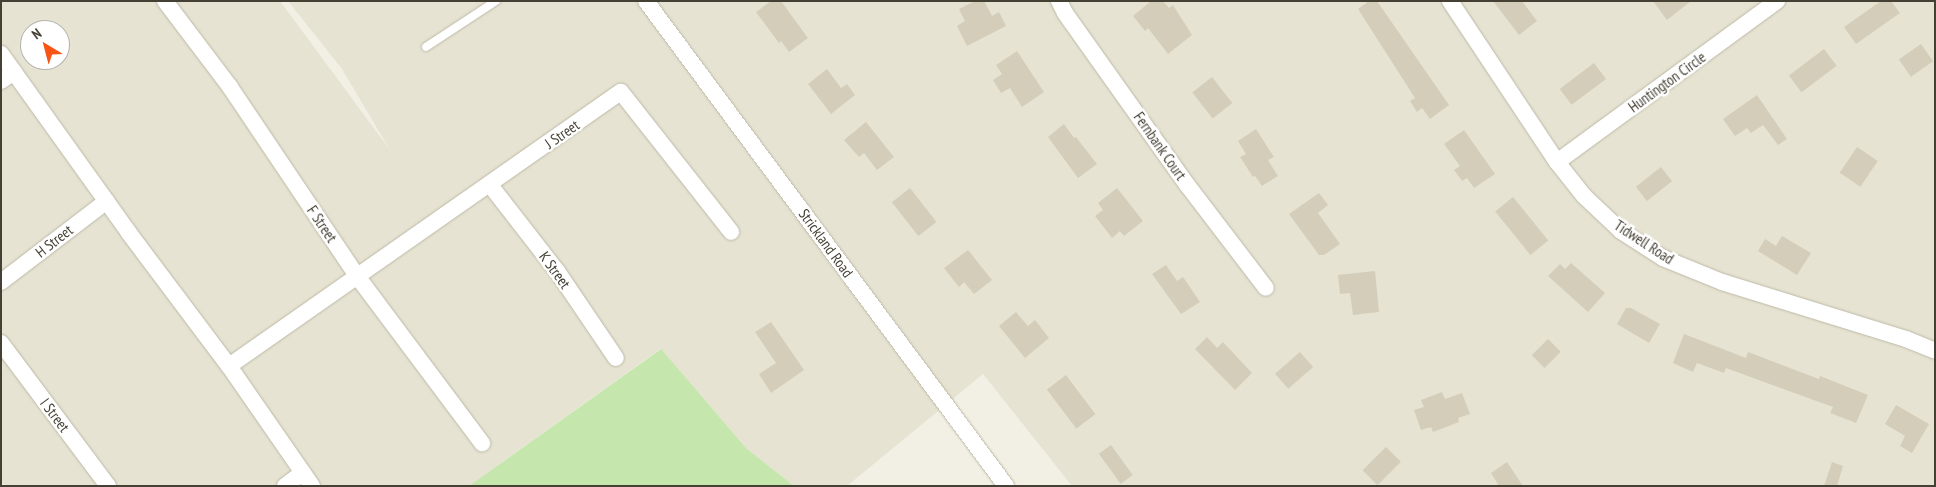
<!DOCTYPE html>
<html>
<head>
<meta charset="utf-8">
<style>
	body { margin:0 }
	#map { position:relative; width:1936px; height:487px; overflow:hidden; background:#f2f0e4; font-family:"PT Sans Narrow",sans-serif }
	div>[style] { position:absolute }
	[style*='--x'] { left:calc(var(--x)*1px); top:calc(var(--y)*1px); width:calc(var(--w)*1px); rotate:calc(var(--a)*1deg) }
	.residential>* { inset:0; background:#e6e3d2 }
	.green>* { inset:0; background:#c5e7ad }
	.building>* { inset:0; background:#d4cdba; transform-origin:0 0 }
	.roads { filter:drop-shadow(0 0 1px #beb9a7) drop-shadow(0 0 1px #beb9a7) }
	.lane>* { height:8px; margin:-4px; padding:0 4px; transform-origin:4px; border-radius:4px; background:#fff }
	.street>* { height:16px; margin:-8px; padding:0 8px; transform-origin:8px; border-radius:8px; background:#fff }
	span { translate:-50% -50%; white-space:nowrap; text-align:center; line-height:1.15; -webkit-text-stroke:5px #fff; paint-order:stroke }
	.street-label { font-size:15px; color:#444034 }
	.frame { position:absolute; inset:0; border:2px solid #444034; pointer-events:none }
	.north { position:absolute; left:20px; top:20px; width:50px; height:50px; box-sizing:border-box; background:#fff; border:1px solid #b4b3ae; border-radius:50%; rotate:323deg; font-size:14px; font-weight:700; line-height:20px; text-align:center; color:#444034 }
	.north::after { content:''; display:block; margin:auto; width:18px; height:22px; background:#fa5414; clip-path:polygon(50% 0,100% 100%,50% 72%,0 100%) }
</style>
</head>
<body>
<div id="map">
	<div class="residential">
		<div style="clip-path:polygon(evenodd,1px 1px,280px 1px,390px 150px,342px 69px,288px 1px,1935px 1px,1935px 486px,1072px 486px,983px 374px,847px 486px,794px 486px,746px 448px,660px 349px,469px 486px,7px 486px,1px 482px,1px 1px,30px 30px,60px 30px,60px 60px,30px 60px,30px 30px)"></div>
	</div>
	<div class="green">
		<div style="clip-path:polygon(661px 349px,746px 448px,794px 486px,469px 486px)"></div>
	</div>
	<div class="building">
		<div style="clip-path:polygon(771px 1px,781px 1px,808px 38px,789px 52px,781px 41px,779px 43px,756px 12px)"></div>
		<div style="clip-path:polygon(975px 1px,984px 1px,992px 16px,999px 12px,1006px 26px,967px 46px,957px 26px,965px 21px,959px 9px)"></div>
		<div style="clip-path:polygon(1151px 1px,1163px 1px,1169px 8px,1173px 5px,1192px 35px,1168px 54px,1148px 28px,1145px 31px,1133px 16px)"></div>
		<div style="clip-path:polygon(1369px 1px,1377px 1px,1449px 105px,1430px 119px,1422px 108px,1417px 112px,1410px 101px,1415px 98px,1358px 9px)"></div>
		<div style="clip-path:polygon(1493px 1px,1522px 1px,1537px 21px,1519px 35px)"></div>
		<div style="clip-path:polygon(1653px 1px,1691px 1px,1667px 20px)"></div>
		<div style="clip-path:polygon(1881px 1px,1891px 1px,1900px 13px,1856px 44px,1844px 27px)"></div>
		<div style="left:1921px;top:44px;width:21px;height:27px;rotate:55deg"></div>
		<div style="left:1824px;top:49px;width:21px;height:44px;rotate:53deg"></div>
		<div style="clip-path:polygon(1017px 51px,1044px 92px,1022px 107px,1010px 88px,1001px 93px,993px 80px,1002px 74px,996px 65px)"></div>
		<div style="left:1594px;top:63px;width:20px;height:43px;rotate:53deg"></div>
		<div style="clip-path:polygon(827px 69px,841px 88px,847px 84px,855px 95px,831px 114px,808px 84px)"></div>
		<div style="left:1212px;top:77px;width:33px;height:25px;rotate:52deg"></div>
		<div style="clip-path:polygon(1757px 95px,1787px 139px,1778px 145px,1763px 125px,1751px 133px,1747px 128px,1735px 136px,1723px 119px)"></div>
		<div style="clip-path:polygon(866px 122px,894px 157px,877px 170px,864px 153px,859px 157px,844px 140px)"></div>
		<div style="clip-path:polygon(1064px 124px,1074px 138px,1076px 137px,1097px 164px,1078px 178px,1048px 137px)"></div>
		<div style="clip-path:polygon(1256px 129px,1274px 157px,1268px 160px,1278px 176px,1262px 186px,1255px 176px,1253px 177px,1240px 157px,1246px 154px,1238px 141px)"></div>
		<div style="clip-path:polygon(1464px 130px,1495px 174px,1474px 188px,1467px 178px,1462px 181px,1454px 170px,1460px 166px,1444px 144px)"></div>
		<div style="left:1857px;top:147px;width:25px;height:31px;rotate:34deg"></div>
		<div style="left:1661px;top:167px;width:18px;height:32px;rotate:52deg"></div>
		<div style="left:910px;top:188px;width:43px;height:23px;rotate:52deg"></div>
		<div style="clip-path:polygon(1117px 188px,1143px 221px,1124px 236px,1120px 231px,1112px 238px,1095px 216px,1103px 210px,1098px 203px)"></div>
		<div style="clip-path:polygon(1319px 193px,1328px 205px,1318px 213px,1340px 244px,1324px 255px,1319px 255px,1289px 214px)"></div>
		<div style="left:1513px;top:197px;width:56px;height:23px;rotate:51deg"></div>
		<div style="clip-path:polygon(1782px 236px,1811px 253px,1797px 275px,1758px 251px,1765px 239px,1776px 246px)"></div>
		<div style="clip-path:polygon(968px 250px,992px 280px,974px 294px,964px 282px,959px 287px,944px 268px)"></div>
		<div style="clip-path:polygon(1571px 263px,1605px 293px,1588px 312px,1548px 276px,1560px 264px,1565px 269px)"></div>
		<div style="clip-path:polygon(1166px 265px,1177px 281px,1183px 277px,1200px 302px,1181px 314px,1152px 274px)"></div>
		<div style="clip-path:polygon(1375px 271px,1379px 312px,1353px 315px,1350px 293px,1340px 294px,1338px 275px)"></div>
		<div style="clip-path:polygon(1626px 308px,1631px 308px,1660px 324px,1649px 343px,1617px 324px)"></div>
		<div style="clip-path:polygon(1016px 312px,1028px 326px,1035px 320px,1049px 338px,1025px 358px,999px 326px)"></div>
		<div style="clip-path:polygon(771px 322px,804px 370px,771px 393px,759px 374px,776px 363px,755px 332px)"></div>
		<div style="clip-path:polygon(1684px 334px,1746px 358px,1748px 352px,1819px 379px,1820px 376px,1868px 395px,1856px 423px,1830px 413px,1833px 407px,1726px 368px,1724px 373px,1697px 363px,1693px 372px,1673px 363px)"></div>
		<div style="clip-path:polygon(1207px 337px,1217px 348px,1223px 342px,1252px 373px,1235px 390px,1195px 349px)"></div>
		<div style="left:1548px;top:339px;width:18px;height:23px;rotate:45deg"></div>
		<div style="left:1300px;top:352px;width:20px;height:33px;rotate:49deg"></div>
		<div style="left:1066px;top:375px;width:49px;height:24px;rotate:53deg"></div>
		<div style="clip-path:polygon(1442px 392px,1445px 399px,1462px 393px,1470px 414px,1458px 418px,1459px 422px,1433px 432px,1431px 427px,1421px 430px,1414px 410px,1424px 407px,1421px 400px)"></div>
		<div style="clip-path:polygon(1896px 405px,1929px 424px,1912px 453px,1900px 446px,1905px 436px,1885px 424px)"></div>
		<div style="left:1111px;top:445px;width:37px;height:15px;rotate:54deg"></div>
		<div style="left:1386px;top:447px;width:21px;height:33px;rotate:45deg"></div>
		<div style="clip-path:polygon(1507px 462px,1523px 486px,1499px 486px,1491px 473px)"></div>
		<div style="clip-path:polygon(1832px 462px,1843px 466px,1837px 486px,1824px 486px)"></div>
	</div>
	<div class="roads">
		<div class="lane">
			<div style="--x:426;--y:47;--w:84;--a:-33.3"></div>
		</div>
		<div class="street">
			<div style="--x:165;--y:1;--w:108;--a:52.9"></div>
			<div style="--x:230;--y:87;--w:228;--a:56.1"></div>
			<div style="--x:357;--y:276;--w:209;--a:53.2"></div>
			<div style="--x:646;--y:1;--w:604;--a:53.41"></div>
			<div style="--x:1059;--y:1;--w:13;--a:63"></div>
			<div style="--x:1065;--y:13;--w:212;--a:54.6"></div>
			<div style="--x:1188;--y:186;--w:128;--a:52.6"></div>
			<div style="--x:1450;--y:1;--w:193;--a:56.4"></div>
			<div style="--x:1557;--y:162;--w:43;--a:51.5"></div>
			<div style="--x:1584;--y:196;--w:51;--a:43.4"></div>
			<div style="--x:1621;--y:231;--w:50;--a:32.7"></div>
			<div style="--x:1663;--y:258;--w:64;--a:22.1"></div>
			<div style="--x:1722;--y:282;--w:193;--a:17.2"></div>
			<div style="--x:1906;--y:339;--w:31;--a:22"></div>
			<div style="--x:1;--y:54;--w:220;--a:54.4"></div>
			<div style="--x:129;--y:233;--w:166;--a:53.1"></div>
			<div style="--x:229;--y:366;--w:146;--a:55.3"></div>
			<div style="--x:1;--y:81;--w:16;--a:-35"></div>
			<div style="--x:1557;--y:162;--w:273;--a:-36.2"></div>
			<div style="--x:490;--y:185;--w:109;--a:52.1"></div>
			<div style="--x:557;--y:271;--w:105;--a:55.9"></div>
			<div style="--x:1;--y:282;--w:133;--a:-37.4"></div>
			<div style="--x:1;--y:343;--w:179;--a:53.2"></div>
			<div style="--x:229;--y:366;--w:478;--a:-35"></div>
			<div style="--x:621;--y:92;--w:178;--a:51.8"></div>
			<div style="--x:285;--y:486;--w:21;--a:-37"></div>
		</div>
	</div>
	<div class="street-label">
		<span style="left:1667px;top:82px;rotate:-36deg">Huntington Circle</span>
		<span style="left:562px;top:134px;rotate:-35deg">J Street</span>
		<span style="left:1160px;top:146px;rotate:55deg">Fernbank Court</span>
		<span style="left:322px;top:224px;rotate:56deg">F Street</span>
		<span style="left:54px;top:241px;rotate:-38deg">H Street</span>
		<span style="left:1644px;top:242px;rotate:33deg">Tidwell Road</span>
		<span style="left:826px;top:243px;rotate:54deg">Strickland Road</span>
		<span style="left:555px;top:270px;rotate:54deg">K Street</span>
		<span style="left:55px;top:415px;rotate:53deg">I Street</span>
	</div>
	<div class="frame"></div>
	<div class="north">N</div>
</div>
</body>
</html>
